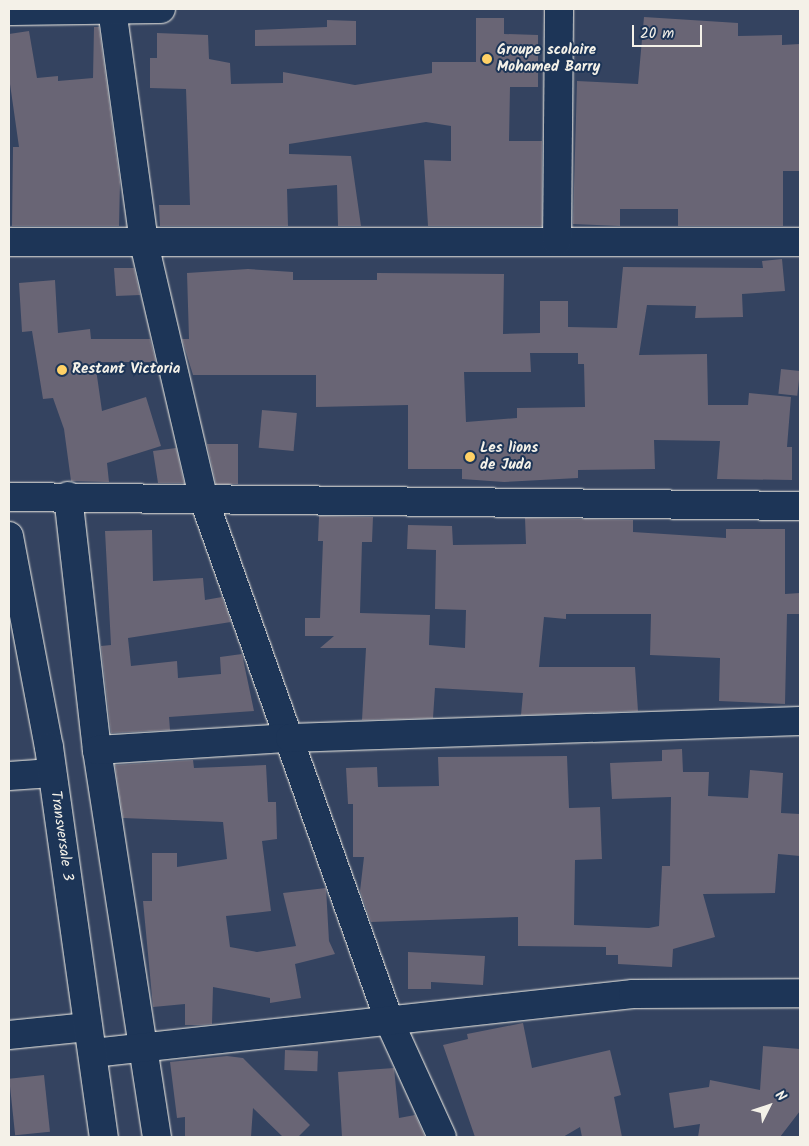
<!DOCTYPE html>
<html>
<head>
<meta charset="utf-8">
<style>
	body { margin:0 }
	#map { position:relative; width:809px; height:1146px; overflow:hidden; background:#344360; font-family:Kalam,sans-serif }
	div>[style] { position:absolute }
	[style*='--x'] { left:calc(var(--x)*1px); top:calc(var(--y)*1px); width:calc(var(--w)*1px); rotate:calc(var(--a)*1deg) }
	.building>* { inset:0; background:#696575; transform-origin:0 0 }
	.roads { filter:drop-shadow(0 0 1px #f4f1e8) drop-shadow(0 0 1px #f4f1e8) }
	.minor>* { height:28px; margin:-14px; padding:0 14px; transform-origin:14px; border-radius:14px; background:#1d3557 }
	.major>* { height:28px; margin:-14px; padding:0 14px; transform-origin:14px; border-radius:14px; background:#1d3557 }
	.dots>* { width:14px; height:14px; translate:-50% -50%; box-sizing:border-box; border:2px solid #1d3557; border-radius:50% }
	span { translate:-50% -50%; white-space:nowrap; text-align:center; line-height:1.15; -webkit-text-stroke:4px #1d3557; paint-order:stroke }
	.poi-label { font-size:15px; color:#f4f1e8; font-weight:700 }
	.left { translate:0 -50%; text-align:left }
	.street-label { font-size:15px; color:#f4f1e8 }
	.frame { position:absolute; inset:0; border:10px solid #f4f1e8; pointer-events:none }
	.north { position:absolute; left:744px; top:1081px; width:50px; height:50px; -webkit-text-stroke:4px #1d3557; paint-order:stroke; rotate:49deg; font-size:14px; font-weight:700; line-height:20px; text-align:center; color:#f4f1e8 }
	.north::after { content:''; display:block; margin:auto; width:18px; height:22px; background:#f4f1e8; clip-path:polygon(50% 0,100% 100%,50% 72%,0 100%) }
	.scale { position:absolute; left:632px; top:25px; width:70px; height:22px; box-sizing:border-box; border:2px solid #f4f1e8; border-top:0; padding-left:6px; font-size:15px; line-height:18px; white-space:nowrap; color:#f4f1e8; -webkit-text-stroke:4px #1d3557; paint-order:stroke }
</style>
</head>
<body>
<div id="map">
	<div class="building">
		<div style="clip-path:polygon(644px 17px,738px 23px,738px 36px,782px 35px,782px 45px,800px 44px,800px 171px,783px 171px,783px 226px,678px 226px,678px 209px,620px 209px,620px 226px,573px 224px,577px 81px,638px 84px)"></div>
		<div style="clip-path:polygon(476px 18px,504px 18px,504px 34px,538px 35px,538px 87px,510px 87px,509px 141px,542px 141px,542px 226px,428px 226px,424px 160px,451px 161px,451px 126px,426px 122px,289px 144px,289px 154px,351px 156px,361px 226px,338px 226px,337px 185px,287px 189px,288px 226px,160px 226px,159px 205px,190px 205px,186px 89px,150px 88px,150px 58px,157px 58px,157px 33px,208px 35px,209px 59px,230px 63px,231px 84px,283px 83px,283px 72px,355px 85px,432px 73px,432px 62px,476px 62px)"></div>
		<div style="clip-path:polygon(327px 20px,356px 21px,356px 45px,255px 46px,255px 30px,327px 27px)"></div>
		<div style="clip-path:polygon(94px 27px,99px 27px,120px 182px,119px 226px,12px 226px,13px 147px,19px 147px,9px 77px,9px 34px,29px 31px,37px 78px,58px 76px,58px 81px,93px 78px)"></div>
		<div style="clip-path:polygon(evenodd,782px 259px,785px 291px,742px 294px,743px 317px,695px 318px,696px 306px,647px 305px,639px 355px,707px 354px,708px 405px,748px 405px,749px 393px,791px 397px,787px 447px,792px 447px,792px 480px,717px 479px,720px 441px,654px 440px,655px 469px,578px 470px,578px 478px,504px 482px,462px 479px,462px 469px,408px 469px,408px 405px,316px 407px,316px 375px,193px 375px,182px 339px,189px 339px,187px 273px,248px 269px,293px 272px,293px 280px,377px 280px,377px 273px,504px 274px,503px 334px,540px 333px,540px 301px,568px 301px,568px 327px,617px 328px,623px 267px,763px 268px,762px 261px,782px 259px,530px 353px,578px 353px,578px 364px,584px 364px,585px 407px,517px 408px,517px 418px,466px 422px,464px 372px,531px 372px,530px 353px)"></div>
		<div style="clip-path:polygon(114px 268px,134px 268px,140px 295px,116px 296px)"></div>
		<div style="clip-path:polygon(55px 280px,58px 333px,90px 329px,91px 339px,150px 339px,156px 362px,95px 362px,102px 411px,146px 397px,161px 446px,107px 463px,109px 482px,71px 481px,64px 429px,53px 398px,43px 399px,32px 331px,22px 332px,19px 283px)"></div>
		<div style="left:781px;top:369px;width:19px;height:25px;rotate:6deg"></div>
		<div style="left:262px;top:410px;width:35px;height:38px;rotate:5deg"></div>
		<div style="clip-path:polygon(207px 444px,238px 444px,238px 484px,216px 484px)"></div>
		<div style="clip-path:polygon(176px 448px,184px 483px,158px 483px,153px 451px)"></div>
		<div style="clip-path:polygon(319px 516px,373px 517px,372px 542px,362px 542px,360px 613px,430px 615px,429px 645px,465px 648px,466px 610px,435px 609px,436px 550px,407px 549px,408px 525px,452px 526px,453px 545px,526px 544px,525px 518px,633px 520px,633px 532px,726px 538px,726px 529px,785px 529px,785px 594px,800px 593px,800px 614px,787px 614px,785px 704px,719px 701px,720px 658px,650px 655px,651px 614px,566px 614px,566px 619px,544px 617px,539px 667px,635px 667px,638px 711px,521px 715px,523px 693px,435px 688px,433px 718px,362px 720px,366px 648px,320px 648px,334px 636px,305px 636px,305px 618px,320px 618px,323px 541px,318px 541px)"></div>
		<div style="clip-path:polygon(152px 530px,153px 581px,203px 578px,205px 600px,222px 597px,231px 622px,128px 638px,131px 666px,177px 661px,178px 678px,221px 674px,220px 657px,242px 654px,254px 711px,169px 717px,170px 730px,111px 733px,101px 646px,111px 645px,105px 531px)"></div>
		<div style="clip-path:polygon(682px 749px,683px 772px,709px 772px,708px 796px,748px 798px,750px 770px,783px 773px,781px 813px,800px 814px,800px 856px,778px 854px,775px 893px,703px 894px,715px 937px,673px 949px,672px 967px,618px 964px,618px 955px,606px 955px,606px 947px,518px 946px,518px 917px,371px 922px,360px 891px,364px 857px,353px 857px,353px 804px,348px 804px,346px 768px,377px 767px,378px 787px,439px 786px,438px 757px,567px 756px,569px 808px,600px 807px,602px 859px,575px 860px,574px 925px,649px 928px,659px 926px,662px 866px,670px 866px,671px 797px,612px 799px,610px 763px,662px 761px,662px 750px)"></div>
		<div style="clip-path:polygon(193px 760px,194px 768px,266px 765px,268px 802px,276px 802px,277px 839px,262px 841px,271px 911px,226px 916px,230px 947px,257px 952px,296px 946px,283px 893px,326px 888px,329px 941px,335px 954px,295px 964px,301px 998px,270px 1003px,270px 998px,213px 987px,212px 1024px,202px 1025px,185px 1025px,185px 1004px,153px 1007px,143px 901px,152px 901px,152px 853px,177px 853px,177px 867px,227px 859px,223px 822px,123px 818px,115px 765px)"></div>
		<div style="clip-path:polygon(408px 952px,485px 956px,483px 985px,431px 982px,431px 989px,408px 989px)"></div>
		<div style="clip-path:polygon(523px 1023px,532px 1068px,610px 1050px,621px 1095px,614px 1097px,622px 1137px,582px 1137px,580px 1127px,563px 1137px,475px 1137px,443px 1045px,468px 1039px,467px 1034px)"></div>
		<div style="clip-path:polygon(763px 1046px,800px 1049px,800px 1111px,780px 1137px,698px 1137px,700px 1124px,674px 1128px,669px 1093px,709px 1087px,710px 1080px,760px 1090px)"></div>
		<div style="left:285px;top:1050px;width:33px;height:20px;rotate:2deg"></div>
		<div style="clip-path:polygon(227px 1056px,243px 1058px,310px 1125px,298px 1137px,283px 1137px,253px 1108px,251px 1137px,185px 1137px,185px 1117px,177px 1118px,170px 1062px)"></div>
		<div style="clip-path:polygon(394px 1068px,399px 1118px,415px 1115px,425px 1137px,342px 1137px,338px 1072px)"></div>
		<div style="left:44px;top:1075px;width:57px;height:35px;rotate:84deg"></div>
	</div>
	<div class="roads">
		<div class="minor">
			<div style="--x:112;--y:9;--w:236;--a:82.2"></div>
			<div style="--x:144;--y:243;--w:264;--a:76.9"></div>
			<div style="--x:204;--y:500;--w:555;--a:70.42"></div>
			<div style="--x:390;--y:1023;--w:125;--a:65.5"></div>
			<div style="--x:9;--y:11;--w:152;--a:-0.8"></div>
			<div style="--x:9;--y:242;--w:791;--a:0"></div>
			<div style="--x:557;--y:242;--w:233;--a:-89.5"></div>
			<div style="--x:68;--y:496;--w:256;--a:83.5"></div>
			<div style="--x:97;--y:750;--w:392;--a:81.2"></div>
			<div style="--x:9;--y:497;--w:791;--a:0.65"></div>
			<div style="--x:97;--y:750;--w:193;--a:-3.6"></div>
			<div style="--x:290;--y:738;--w:510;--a:-1.91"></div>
			<div style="--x:9;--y:776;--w:43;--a:-4"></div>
			<div style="--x:9;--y:1035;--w:79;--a:-5.8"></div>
			<div style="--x:93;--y:1053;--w:543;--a:-6.24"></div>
			<div style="--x:633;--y:994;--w:167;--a:-0.3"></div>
		</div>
		<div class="major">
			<div style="--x:9;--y:536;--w:215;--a:79.3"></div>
			<div style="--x:49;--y:747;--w:394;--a:82"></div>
		</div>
	</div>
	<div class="dots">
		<div style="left:487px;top:59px;background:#ffd166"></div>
		<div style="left:62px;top:370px;background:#ffd166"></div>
		<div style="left:470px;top:457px;background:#ffd166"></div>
	</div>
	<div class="poi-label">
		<span class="left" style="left:497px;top:59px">Groupe scolaire<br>Mohamed Barry</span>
		<span class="left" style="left:72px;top:370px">Restant Victoria</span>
		<span class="left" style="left:480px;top:457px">Les lions<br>de Juda</span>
	</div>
	<div class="street-label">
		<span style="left:61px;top:836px;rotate:82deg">Transversale 3</span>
	</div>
	<div class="frame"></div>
	<div class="north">N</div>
	<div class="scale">20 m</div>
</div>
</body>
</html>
